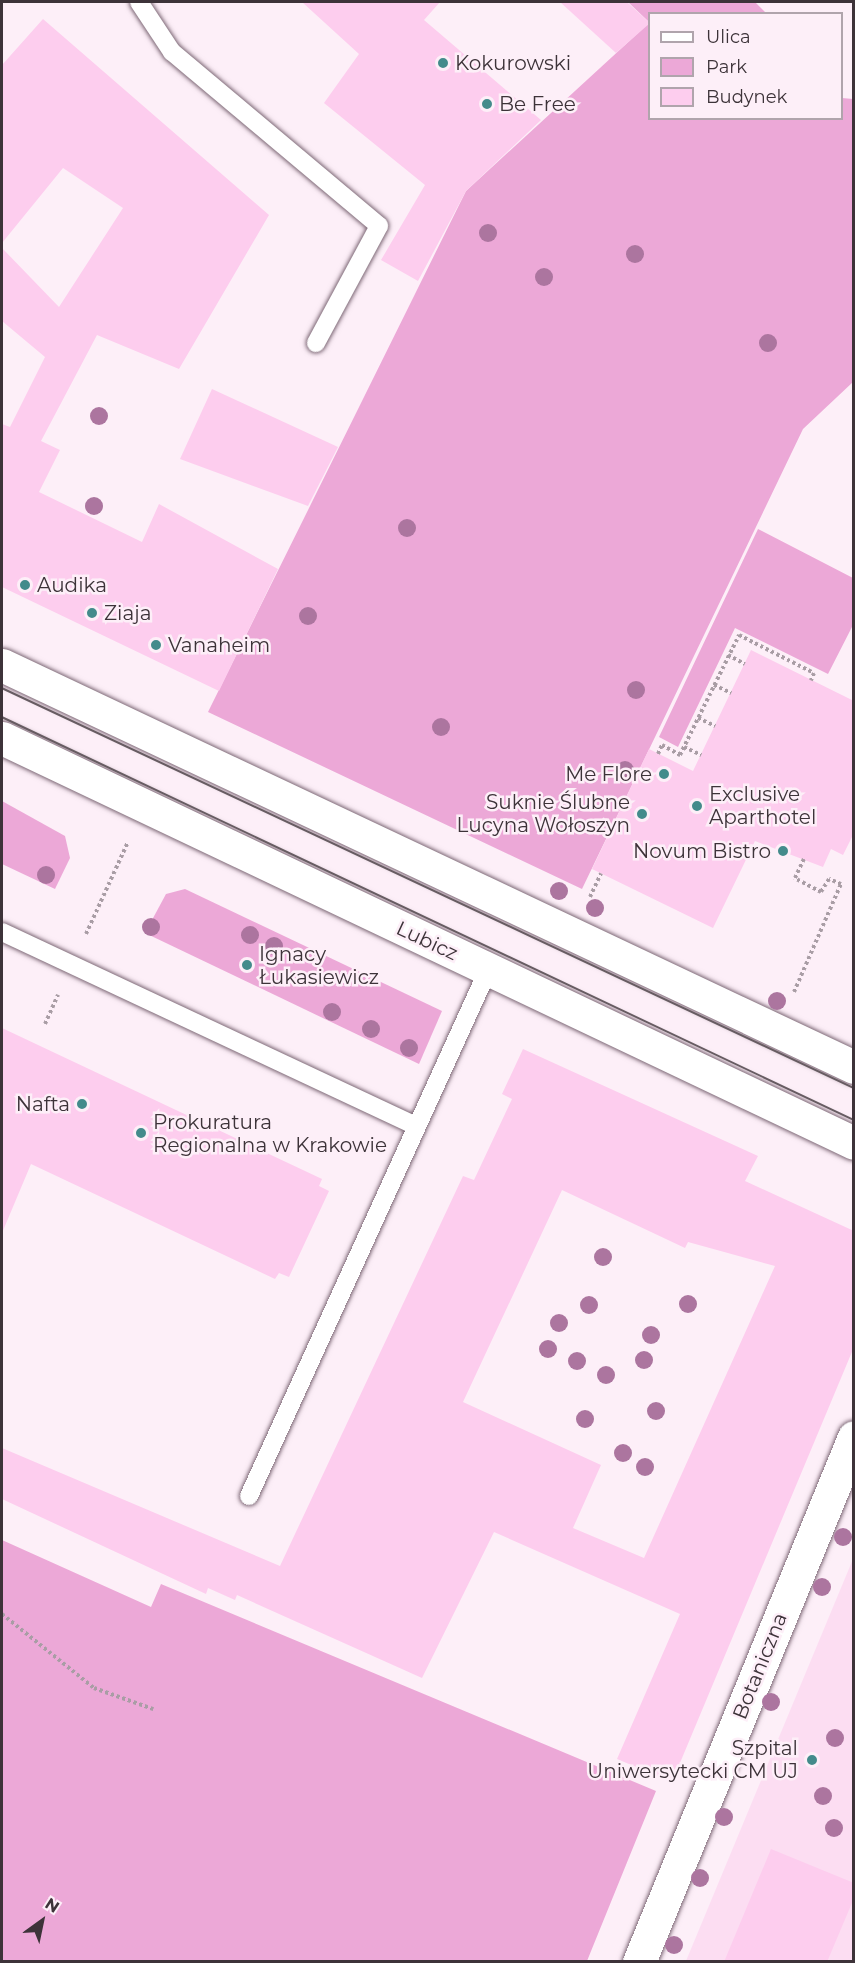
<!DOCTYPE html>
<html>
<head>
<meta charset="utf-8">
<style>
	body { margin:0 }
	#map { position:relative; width:855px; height:1963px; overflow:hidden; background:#fdeff8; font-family:Montserrat,sans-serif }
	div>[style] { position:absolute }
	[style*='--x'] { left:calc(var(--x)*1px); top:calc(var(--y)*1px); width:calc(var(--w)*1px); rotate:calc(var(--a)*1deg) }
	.built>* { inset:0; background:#fcddf2 }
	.green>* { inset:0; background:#eca8d7 }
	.building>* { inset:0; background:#fdcdee }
	.path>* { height:4px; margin-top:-2px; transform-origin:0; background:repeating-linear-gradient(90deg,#a99da5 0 3px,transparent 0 6px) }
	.roads { filter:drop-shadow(0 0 2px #7d6876) drop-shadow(0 0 2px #7d6876) }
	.lane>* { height:18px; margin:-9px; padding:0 9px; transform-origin:9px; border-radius:9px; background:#fff }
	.street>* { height:33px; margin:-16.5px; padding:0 16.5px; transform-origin:16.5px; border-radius:16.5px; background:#fff }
	.secondary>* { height:33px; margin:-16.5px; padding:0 16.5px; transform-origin:16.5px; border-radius:16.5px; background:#fff }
	.tram>* { height:1.5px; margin:-0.75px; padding:0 0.75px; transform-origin:0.75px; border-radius:0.75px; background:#675c62 }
	.trees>* { width:18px; height:18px; margin:-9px; border-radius:50%; background:#ac759f }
	.dots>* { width:16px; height:16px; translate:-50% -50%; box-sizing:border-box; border:3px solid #fdeff8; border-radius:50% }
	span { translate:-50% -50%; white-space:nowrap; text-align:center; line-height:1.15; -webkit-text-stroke:5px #fdeff8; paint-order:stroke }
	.poi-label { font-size:20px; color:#3d3339 }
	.left { translate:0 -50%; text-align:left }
	.right { translate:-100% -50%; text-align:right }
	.street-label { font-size:20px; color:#3d3339 }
	.frame { position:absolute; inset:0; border:3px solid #3d3339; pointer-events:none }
	.legend { position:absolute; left:648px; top:12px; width:195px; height:108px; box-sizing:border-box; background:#fdeff8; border:2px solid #b0a4ac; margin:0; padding:8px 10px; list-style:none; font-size:18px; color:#3d3339 }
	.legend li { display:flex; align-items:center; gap:12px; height:30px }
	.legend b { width:30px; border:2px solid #b0a4ac }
	.north { position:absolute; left:12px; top:1891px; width:60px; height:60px; -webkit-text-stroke:4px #fdeff8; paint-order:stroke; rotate:33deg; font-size:16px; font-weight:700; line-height:24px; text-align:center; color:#3d3339 }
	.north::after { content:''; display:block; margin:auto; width:21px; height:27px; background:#3d3339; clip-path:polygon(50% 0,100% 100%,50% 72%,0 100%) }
</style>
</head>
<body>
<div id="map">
	<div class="built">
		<div style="clip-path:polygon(853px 1559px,853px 1961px,686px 1961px)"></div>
	</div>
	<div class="green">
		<div style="clip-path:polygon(628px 2px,755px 2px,766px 13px,650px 14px,649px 22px)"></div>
		<div style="clip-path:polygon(649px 23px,650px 118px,842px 118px,842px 98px,853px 99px,853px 382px,803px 429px,582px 889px,208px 712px,466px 191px)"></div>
		<div style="clip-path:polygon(758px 529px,853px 578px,853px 625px,828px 674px,735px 628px,678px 747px,659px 737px)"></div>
		<div style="clip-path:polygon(2px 801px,65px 836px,70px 858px,55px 889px,2px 864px)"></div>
		<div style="clip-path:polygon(185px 889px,442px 1011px,419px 1064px,145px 933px,166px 894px)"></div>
		<div style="clip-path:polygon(2px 1540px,151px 1607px,161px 1584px,656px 1791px,587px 1961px,2px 1961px)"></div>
	</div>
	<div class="building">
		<div style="clip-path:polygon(302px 2px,440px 2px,424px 20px,541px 120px,466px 191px,418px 281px,381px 260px,425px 185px,324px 103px,359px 54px)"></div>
		<div style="clip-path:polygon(560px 2px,627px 2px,650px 23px,616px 53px)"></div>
		<div style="clip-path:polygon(43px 19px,269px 215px,179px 369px,97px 335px,41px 441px,60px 450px,39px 492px,142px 542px,159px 504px,278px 569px,219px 691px,2px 587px,2px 424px,10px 427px,45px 357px,2px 321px,2px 248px,59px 307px,123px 208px,63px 168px,2px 243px,2px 65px)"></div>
		<div style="clip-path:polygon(212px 389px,338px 447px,308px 506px,180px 459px)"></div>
		<div style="clip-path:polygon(751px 650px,854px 701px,854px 833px,843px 855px,831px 849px,823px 867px,755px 841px,713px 928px,592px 869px,649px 749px,693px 771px)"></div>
		<div style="clip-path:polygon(2px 1028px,322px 1179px,319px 1186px,329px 1191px,289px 1277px,279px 1273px,275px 1279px,31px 1164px,2px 1233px)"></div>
		<div style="clip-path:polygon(evenodd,523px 1049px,758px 1156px,745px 1181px,854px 1231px,854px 1347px,672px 1782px,617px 1759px,680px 1614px,494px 1532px,422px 1678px,237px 1595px,235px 1600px,208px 1588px,206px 1594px,2px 1499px,2px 1448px,280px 1566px,463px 1176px,474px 1180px,512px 1099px,502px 1094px,523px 1049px,562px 1190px,685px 1248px,688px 1242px,775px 1266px,644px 1558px,573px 1528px,601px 1465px,463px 1402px,562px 1190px)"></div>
		<div style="clip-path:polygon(771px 1849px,854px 1883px,854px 1898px,827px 1962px,724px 1962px)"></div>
	</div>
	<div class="path">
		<div style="--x:728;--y:655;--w:19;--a:28"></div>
		<div style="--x:714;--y:685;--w:19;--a:25"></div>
		<div style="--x:698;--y:718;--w:19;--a:25"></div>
		<div style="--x:684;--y:747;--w:19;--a:25"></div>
		<div style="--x:658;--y:754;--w:10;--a:-66"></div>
		<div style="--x:662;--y:745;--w:21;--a:29"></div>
		<div style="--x:680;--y:755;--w:134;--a:-63.8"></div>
		<div style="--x:739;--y:635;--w:84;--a:26.9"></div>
		<div style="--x:814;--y:673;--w:8;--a:113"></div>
		<div style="--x:590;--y:897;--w:26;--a:-65"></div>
		<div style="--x:86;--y:934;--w:101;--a:-65.5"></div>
		<div style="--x:794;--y:992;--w:118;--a:-66.5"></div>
		<div style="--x:841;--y:884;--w:13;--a:-157"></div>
		<div style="--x:829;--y:879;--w:15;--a:122"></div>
		<div style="--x:821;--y:892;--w:30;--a:-152"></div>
		<div style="--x:795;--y:878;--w:21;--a:-65"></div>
		<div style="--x:45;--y:1024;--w:32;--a:-66"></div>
		<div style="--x:2;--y:1614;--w:118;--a:38.8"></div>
		<div style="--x:94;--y:1688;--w:63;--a:19.6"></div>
	</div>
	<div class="roads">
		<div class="lane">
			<div style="--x:139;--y:2;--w:60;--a:56.6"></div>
			<div style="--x:172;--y:52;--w:270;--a:40"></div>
			<div style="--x:379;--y:226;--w:133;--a:118.3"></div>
			<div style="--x:2;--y:932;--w:455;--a:25.1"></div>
			<div style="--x:249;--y:1496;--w:578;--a:-65.56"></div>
		</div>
		<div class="street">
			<div style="--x:639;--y:1962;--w:567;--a:-67.73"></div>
		</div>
		<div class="secondary">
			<div style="--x:2;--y:665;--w:942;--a:25.26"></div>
			<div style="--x:2;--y:738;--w:943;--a:25.42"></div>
		</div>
	</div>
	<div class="tram">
		<div style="--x:2;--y:688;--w:941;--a:25.15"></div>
		<div style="--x:2;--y:717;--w:943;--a:25.31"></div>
	</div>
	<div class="trees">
		<div style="left:488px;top:233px"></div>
		<div style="left:635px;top:254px"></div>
		<div style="left:544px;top:277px"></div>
		<div style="left:768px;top:343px"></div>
		<div style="left:99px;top:416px"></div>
		<div style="left:94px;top:506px"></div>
		<div style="left:407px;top:528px"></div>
		<div style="left:308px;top:616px"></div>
		<div style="left:636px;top:690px"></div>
		<div style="left:441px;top:727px"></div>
		<div style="left:625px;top:770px"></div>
		<div style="left:46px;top:875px"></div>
		<div style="left:559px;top:891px"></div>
		<div style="left:595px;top:908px"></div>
		<div style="left:151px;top:927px"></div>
		<div style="left:250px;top:935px"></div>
		<div style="left:274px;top:946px"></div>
		<div style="left:777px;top:1001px"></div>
		<div style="left:332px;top:1012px"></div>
		<div style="left:371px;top:1029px"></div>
		<div style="left:409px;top:1048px"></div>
		<div style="left:603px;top:1257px"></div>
		<div style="left:688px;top:1304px"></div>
		<div style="left:589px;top:1305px"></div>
		<div style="left:559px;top:1323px"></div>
		<div style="left:651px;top:1335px"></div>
		<div style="left:548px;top:1349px"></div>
		<div style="left:644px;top:1360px"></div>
		<div style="left:577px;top:1361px"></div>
		<div style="left:606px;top:1375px"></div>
		<div style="left:656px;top:1411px"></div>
		<div style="left:585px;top:1419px"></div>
		<div style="left:623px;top:1453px"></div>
		<div style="left:645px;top:1467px"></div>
		<div style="left:843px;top:1537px"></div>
		<div style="left:822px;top:1587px"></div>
		<div style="left:771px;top:1702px"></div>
		<div style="left:835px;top:1738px"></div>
		<div style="left:823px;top:1796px"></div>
		<div style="left:724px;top:1817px"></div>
		<div style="left:834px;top:1828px"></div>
		<div style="left:700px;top:1878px"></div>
		<div style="left:674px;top:1945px"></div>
	</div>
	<div class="dots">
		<div style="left:443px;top:63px;background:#438b8b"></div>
		<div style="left:487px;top:104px;background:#438b8b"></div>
		<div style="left:25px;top:585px;background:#438b8b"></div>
		<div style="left:92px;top:613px;background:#438b8b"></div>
		<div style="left:156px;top:645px;background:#438b8b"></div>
		<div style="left:664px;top:774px;background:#438b8b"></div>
		<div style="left:697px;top:806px;background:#438b8b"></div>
		<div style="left:642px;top:814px;background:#438b8b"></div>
		<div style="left:783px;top:851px;background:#438b8b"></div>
		<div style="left:247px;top:965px;background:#438b8b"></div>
		<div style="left:82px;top:1104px;background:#438b8b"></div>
		<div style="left:141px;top:1133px;background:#438b8b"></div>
		<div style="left:812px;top:1760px;background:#438b8b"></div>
	</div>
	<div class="poi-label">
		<span class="left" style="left:455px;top:63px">Kokurowski</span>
		<span class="left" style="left:499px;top:104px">Be Free</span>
		<span class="left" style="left:37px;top:585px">Audika</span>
		<span class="left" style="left:104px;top:613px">Ziaja</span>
		<span class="left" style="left:168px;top:645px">Vanaheim</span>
		<span class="right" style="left:652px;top:774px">Me Flore</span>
		<span class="left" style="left:709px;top:806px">Exclusive<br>Aparthotel</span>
		<span class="right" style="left:630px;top:814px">Suknie Ślubne<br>Lucyna Wołoszyn</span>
		<span class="right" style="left:771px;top:851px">Novum Bistro</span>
		<span class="left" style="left:259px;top:966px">Ignacy<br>Łukasiewicz</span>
		<span class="right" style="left:70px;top:1104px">Nafta</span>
		<span class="left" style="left:153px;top:1134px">Prokuratura<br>Regionalna w Krakowie</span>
		<span class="right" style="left:798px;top:1760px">Szpital<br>Uniwersytecki CM UJ</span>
	</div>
	<div class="street-label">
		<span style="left:427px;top:941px;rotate:25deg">Lubicz</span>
		<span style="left:760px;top:1666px;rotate:-68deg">Botaniczna</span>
	</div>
	<div class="frame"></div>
	<ul class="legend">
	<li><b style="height:8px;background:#fff"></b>Ulica</li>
	<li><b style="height:16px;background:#eca8d7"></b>Park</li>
	<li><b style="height:16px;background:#fdcdee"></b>Budynek</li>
	</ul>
	<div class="north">N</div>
</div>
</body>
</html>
